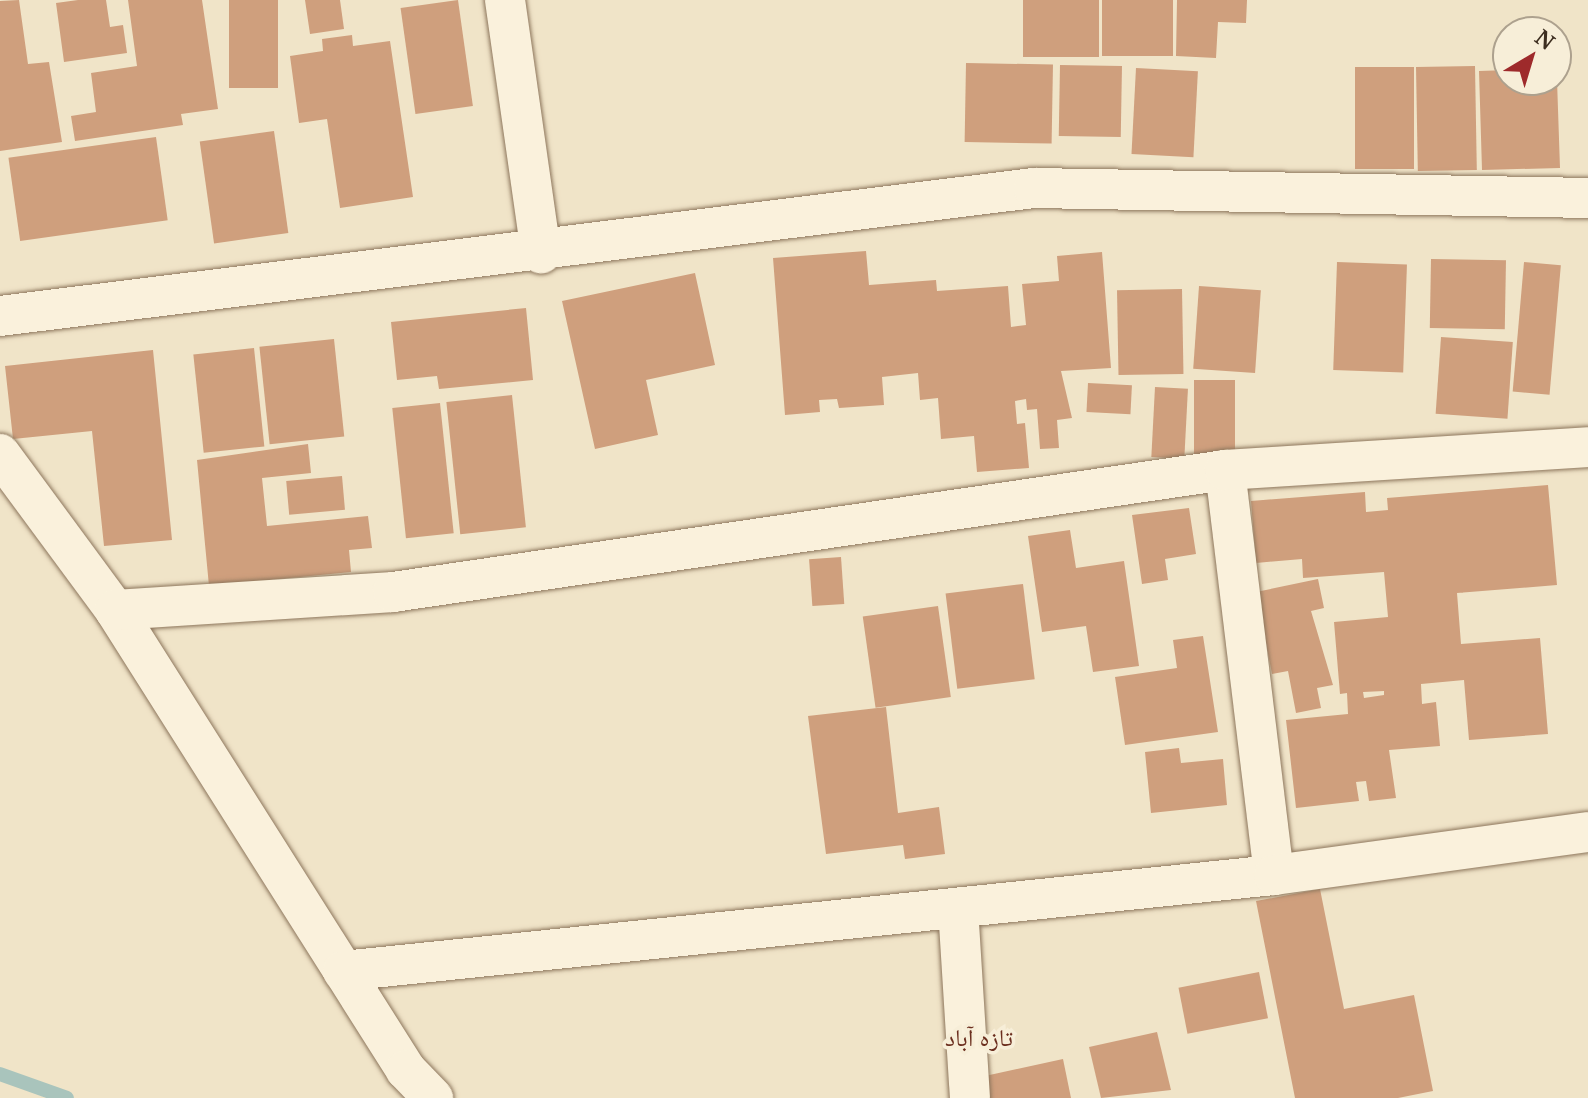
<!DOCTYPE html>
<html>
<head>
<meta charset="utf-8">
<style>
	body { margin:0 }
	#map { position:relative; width:1588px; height:1098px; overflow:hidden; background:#f0e4c8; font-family:"Noto Serif","Noto Naskh Arabic",serif }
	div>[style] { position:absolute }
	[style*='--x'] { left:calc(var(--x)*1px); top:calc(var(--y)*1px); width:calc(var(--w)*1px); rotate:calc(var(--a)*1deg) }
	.stream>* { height:14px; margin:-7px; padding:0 7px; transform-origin:7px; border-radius:7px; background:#a9c4bc }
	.building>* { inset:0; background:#cf9f7d; transform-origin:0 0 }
	.roads { filter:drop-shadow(0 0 2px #8d765c) drop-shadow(0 0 2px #8d765c) }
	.minor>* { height:40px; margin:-20px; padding:0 20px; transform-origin:20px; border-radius:20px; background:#faf1dc }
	span { translate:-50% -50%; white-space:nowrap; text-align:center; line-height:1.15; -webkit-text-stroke:7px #f7eed8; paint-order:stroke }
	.neighbourhood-label { font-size:24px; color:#6b2e1e }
	.north { position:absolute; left:1492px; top:16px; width:80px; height:80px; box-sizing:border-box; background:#f7eed8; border:2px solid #ada18e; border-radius:50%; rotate:38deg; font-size:22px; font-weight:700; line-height:32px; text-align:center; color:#3d2e20 }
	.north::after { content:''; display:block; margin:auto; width:28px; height:36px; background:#9e2a2b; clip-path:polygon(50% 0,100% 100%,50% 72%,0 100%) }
</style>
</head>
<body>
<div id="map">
	<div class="stream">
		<div style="--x:0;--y:1074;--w:71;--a:19.7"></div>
	</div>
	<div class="building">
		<div style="clip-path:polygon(19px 0,28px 64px,49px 62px,62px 142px,0 151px,0 1px)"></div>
		<div style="clip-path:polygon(78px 0,106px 0,110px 27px,123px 25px,127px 53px,64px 62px,56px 3px)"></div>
		<div style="clip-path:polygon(128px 0,202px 0,218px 109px,181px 114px,183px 125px,75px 141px,71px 116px,96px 112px,91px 73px,137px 66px)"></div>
		<div style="left:229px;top:0;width:49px;height:88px"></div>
		<div style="clip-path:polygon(305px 0,340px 0,344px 29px,310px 34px)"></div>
		<div style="left:458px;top:0;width:107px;height:58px;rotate:82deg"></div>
		<div style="left:1023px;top:0;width:76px;height:57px"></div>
		<div style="left:1102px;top:0;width:71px;height:56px"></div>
		<div style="clip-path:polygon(1177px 0,1247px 0,1246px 23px,1218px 22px,1216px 58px,1176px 56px)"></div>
		<div style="clip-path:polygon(352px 35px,353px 46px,390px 41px,413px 197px,340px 208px,327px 119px,299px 123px,290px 56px,323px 51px,322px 39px)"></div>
		<div style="left:966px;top:63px;width:87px;height:79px;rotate:1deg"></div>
		<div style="left:1060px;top:65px;width:62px;height:71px;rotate:1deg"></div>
		<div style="left:1475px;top:66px;width:104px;height:59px;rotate:89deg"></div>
		<div style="left:1355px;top:67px;width:59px;height:102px"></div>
		<div style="left:1136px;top:68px;width:62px;height:86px;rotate:3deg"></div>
		<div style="clip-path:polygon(1508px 70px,1508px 80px,1557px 80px,1560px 168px,1482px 170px,1479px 71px)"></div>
		<div style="left:274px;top:131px;width:103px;height:75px;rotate:82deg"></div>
		<div style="left:156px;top:137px;width:84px;height:149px;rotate:82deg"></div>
		<div style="clip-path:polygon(866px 251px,869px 285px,936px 280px,937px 291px,1008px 286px,1011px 327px,1026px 325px,1022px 284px,1059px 281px,1057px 256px,1102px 252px,1111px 368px,1061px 371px,1072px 418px,1057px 420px,1059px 448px,1040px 449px,1037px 409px,1027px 410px,1026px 399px,1015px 401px,1017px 424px,1025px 423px,1029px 468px,977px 472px,974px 436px,941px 439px,938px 398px,920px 400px,918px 373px,882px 377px,884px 405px,839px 408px,837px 399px,819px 400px,820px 412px,785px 415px,773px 258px)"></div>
		<div style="left:1431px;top:259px;width:75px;height:69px;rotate:1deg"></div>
		<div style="left:1337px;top:262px;width:70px;height:108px;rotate:2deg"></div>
		<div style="left:1524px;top:262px;width:37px;height:130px;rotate:5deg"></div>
		<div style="clip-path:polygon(695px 273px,715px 365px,646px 380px,658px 435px,595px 449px,562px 301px)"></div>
		<div style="left:1199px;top:286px;width:62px;height:83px;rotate:4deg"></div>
		<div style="left:1182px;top:289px;width:85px;height:65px;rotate:89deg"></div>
		<div style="clip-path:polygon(526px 308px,533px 380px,439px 389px,437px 376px,397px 380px,391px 322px)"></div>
		<div style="left:1441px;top:337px;width:72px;height:77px;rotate:4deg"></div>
		<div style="left:334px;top:339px;width:98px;height:75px;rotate:84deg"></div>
		<div style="left:254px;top:348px;width:99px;height:61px;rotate:84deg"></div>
		<div style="clip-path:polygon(153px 350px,172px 540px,104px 546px,92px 431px,13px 439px,5px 366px)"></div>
		<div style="left:1194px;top:380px;width:41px;height:74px"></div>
		<div style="left:1088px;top:383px;width:44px;height:29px;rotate:3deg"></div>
		<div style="left:1155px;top:387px;width:33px;height:70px;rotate:3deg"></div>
		<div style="left:512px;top:395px;width:133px;height:66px;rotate:84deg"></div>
		<div style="left:440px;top:403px;width:131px;height:48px;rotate:84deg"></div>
		<div style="clip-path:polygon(308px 444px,311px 473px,262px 478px,267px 526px,368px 516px,372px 548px,349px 550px,351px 572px,209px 586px,197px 460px)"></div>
		<div style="left:342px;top:476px;width:34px;height:56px;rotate:85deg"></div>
		<div style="clip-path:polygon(evenodd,1548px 485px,1557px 585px,1457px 593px,1461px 644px,1540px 638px,1548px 734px,1469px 740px,1464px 680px,1421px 684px,1422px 704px,1436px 702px,1440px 746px,1389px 750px,1396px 798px,1369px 801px,1366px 781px,1356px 782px,1359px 801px,1296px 808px,1286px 720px,1348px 714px,1347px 693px,1340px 694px,1334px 622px,1388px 617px,1384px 572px,1303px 578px,1302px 559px,1256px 563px,1251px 501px,1365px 492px,1366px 512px,1388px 510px,1387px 498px,1548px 485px,1384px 691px,1384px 695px,1364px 698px,1363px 692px,1384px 691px)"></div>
		<div style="clip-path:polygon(1189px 508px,1196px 554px,1165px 559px,1168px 580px,1142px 584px,1132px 515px)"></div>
		<div style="clip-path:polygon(1070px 530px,1076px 568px,1124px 561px,1139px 666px,1093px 672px,1086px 626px,1042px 632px,1028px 536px)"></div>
		<div style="left:841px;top:557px;width:47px;height:32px;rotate:86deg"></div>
		<div style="clip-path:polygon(1318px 579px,1324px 608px,1311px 611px,1333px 685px,1317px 688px,1321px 708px,1296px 713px,1288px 671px,1272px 674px,1256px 592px)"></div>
		<div style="left:1023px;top:584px;width:96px;height:78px;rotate:83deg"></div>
		<div style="left:938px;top:606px;width:92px;height:76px;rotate:82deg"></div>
		<div style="clip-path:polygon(1203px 636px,1218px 732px,1125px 745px,1115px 677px,1177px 668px,1173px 640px)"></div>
		<div style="clip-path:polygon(886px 707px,898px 813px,939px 807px,945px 854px,905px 859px,903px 845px,826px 854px,808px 716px)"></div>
		<div style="clip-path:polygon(1179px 748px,1181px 763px,1223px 759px,1227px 805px,1151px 813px,1145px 752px)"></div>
		<div style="clip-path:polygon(1320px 889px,1344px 1009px,1414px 995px,1433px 1091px,1398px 1098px,1295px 1098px,1256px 901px)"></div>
		<div style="left:1259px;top:972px;width:47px;height:82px;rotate:79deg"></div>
		<div style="clip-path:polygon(1157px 1032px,1171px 1090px,1101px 1098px,1089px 1047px)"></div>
		<div style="clip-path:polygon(1063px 1059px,1071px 1098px,990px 1098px,985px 1076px)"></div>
	</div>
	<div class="roads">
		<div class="minor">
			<div style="--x:505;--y:0;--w:256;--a:81.9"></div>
			<div style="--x:0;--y:316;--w:1042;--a:-7.06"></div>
			<div style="--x:1034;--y:188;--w:554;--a:1.03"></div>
			<div style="--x:0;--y:454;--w:194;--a:53.6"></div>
			<div style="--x:115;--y:610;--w:544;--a:57.68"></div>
			<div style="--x:406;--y:1070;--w:39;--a:46"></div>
			<div style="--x:1225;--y:470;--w:408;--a:83.1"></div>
			<div style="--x:115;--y:610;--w:279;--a:-3.7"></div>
			<div style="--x:393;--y:592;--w:841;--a:-8.34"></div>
			<div style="--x:1225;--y:470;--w:364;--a:-3.6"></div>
			<div style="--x:958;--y:908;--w:190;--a:86.4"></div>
			<div style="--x:343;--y:971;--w:936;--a:-5.89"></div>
			<div style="--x:1274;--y:875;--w:317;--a:-7.8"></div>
		</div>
	</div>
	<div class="neighbourhood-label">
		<span style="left:979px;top:1037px">تازه آباد</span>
	</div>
	<div class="north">N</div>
</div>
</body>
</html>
